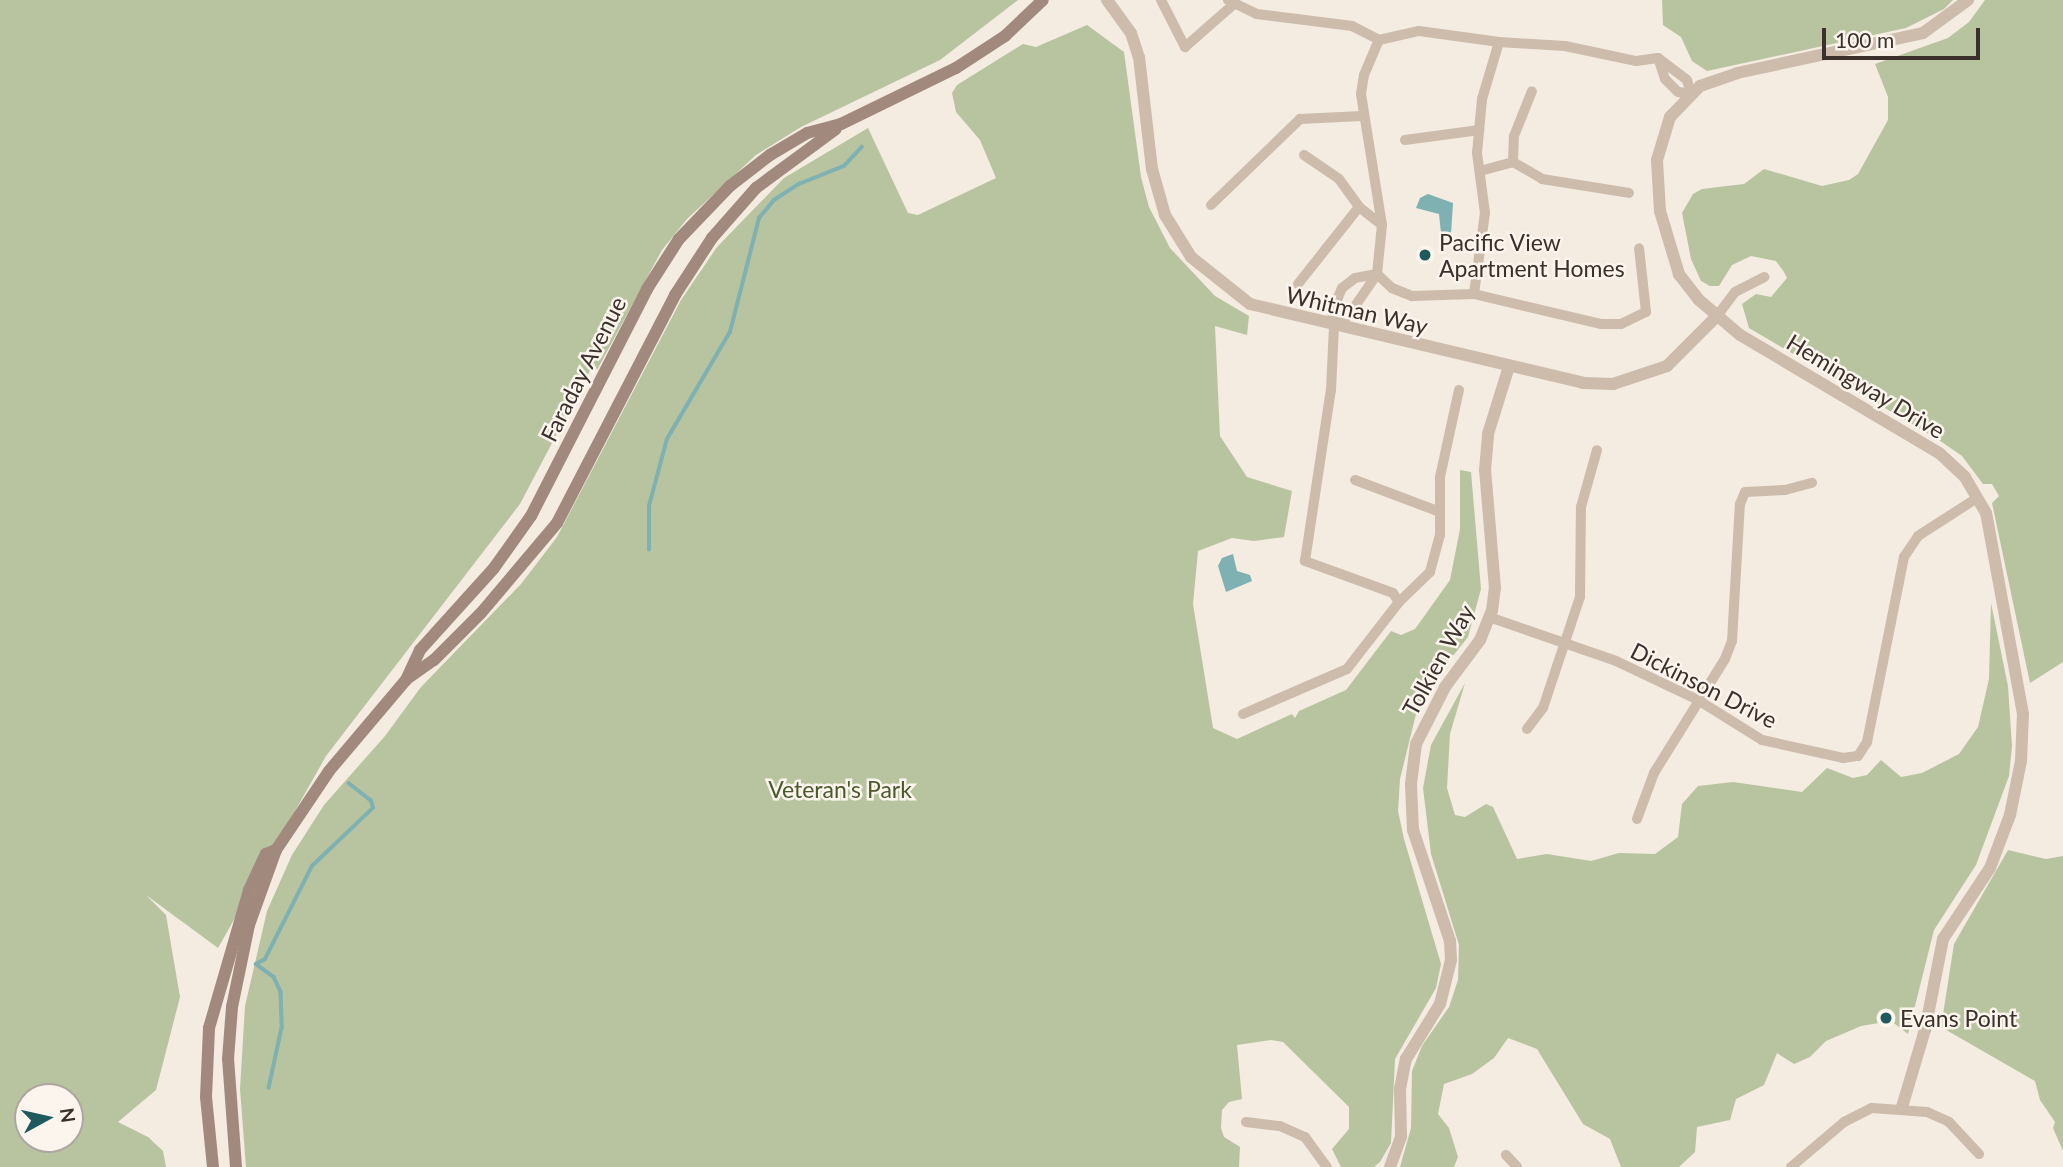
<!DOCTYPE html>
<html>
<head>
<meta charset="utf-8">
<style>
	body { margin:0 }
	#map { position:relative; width:2063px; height:1167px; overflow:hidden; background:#f4ebe1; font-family:Lato,sans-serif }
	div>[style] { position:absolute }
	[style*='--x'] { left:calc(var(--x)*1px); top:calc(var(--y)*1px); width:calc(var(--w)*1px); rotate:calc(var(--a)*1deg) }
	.green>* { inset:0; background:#b8c4a0 }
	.water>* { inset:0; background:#7fb0b2 }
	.stream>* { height:3.5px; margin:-1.75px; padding:0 1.75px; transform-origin:1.75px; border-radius:1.75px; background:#7fb0b2 }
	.minor>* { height:10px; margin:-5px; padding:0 5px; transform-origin:5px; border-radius:5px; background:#cdbbac }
	.tertiary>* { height:12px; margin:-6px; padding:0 6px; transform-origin:6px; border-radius:6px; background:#cdbbac }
	.secondary>* { height:12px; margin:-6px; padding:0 6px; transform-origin:6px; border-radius:6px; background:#a18a7d }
	.dots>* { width:19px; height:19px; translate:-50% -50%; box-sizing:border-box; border:4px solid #fbf5ee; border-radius:50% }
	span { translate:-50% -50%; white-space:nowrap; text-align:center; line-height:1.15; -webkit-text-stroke:5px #fbf5ee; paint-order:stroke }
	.poi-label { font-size:23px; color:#3b302b }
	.left { translate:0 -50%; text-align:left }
	.street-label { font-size:23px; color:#3b302b }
	.park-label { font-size:23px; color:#4a5a2e }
	.north { position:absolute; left:14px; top:1083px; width:70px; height:70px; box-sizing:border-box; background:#fbf5ee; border:2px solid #aea6a0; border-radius:50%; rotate:82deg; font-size:19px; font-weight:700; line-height:28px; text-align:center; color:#3b302b }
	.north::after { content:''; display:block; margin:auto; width:24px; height:32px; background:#1f5a5e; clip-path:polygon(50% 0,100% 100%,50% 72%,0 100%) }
	.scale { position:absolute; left:1822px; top:28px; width:158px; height:32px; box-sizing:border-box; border:4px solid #3b302b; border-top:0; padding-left:9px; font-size:21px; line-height:24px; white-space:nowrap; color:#3b302b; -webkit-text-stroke:5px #fbf5ee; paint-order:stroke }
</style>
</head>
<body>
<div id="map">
	<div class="green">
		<div style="clip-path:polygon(evenodd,0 0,1018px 0,940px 60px,801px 127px,756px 155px,687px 219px,662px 250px,597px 370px,594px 363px,520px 504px,326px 756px,218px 948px,146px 895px,166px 915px,180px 997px,156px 1090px,118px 1122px,148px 1137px,163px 1151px,166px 1167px,0 1167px,0 0,28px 1097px,70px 1097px,70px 1139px,28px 1139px,28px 1097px)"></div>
		<div style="clip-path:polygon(1662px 0,1953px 0,1944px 9px,1906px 28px,1707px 71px,1692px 61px,1681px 37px,1663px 25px)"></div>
		<div style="clip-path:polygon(1985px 0,2063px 0,2063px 662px,2030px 683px,1992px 503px,1999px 496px,1992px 484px,1983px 484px,1962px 456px,1939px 440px,1749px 328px,1742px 304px,1756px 294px,1771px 297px,1787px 278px,1784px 272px,1776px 261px,1751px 256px,1732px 265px,1719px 286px,1710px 286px,1701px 281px,1691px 259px,1682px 213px,1693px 194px,1702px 189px,1744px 184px,1764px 169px,1822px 186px,1849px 180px,1858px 174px,1888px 120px,1888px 97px,1875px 64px,1948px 38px,1969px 22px)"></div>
		<div style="clip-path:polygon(1087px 25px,1124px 52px,1141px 177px,1149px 207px,1170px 248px,1215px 296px,1249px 316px,1247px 335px,1215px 326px,1220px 436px,1247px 477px,1292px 491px,1284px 537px,1254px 541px,1232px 538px,1198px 551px,1193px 604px,1213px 728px,1237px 739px,1292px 714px,1295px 718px,1299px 711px,1346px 690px,1391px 631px,1401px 635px,1415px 629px,1450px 580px,1460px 529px,1460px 470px,1471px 472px,1481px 589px,1468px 637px,1432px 682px,1417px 710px,1400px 779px,1398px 811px,1404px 839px,1441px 964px,1436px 988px,1395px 1059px,1391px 1143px,1380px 1162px,1374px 1167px,1341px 1167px,1332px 1149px,1349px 1129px,1349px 1107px,1283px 1042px,1271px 1040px,1237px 1045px,1242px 1099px,1229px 1102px,1222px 1110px,1221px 1128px,1224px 1137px,1240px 1147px,1239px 1167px,246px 1167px,240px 1089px,245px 1006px,267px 911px,292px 855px,324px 805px,385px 736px,421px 687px,521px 584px,557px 537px,681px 300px,717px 247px,784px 178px,868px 128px,908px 213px,918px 215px,996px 178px,980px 140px,956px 112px,952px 93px,957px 85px,1023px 44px,1036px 47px)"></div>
		<div style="clip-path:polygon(1991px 603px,2008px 686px,2012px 746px,2009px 776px,1976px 865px,1934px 930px,1908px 1034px,1891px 1021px,1861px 1026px,1826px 1041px,1810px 1057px,1794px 1064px,1777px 1053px,1764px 1085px,1736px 1099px,1730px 1120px,1697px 1127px,1695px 1152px,1679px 1167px,1621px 1167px,1610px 1139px,1583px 1124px,1537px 1049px,1508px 1038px,1494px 1058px,1472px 1074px,1444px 1084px,1438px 1114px,1449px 1128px,1458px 1157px,1454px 1167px,1400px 1167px,1411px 1128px,1412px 1071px,1422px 1046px,1449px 1007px,1458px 980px,1459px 945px,1431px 854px,1423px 788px,1431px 745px,1465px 683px,1450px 734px,1447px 788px,1455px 815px,1465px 817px,1486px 804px,1493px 807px,1517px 859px,1547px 854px,1591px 861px,1619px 853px,1655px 854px,1678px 837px,1682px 804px,1698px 786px,1733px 782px,1802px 792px,1827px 768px,1853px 778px,1867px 775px,1881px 760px,1901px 777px,1922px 773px,1959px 754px,1978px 727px,1989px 679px)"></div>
		<div style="clip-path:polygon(2008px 850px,2046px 859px,2063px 856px,2063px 1151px,2053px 1128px,2055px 1122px,2040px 1100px,2035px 1081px,1941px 1027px,1954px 944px)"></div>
	</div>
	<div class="water">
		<div style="clip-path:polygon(1428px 194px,1453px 203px,1451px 234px,1446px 237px,1441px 233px,1439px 214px,1416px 208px,1420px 198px)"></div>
		<div style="clip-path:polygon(1233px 554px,1237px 571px,1250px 575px,1252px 581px,1226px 592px,1218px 566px,1222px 558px)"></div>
	</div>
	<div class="stream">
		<div style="--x:649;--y:550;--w:44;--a:-90"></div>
		<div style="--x:649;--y:506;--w:69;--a:-75"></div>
		<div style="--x:667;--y:439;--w:124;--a:-59.5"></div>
		<div style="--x:730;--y:332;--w:118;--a:-75.7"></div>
		<div style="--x:759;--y:218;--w:23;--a:-50"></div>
		<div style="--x:774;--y:200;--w:30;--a:-33"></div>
		<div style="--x:799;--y:184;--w:48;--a:-21.8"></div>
		<div style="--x:844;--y:166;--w:26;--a:-47"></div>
		<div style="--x:256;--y:964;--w:10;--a:-29"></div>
		<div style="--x:265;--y:959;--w:104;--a:-63.2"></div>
		<div style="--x:312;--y:866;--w:84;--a:-43.6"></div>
		<div style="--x:373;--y:808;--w:7;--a:-106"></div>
		<div style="--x:371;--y:801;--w:28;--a:-142"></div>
		<div style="--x:256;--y:964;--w:22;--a:36"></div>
		<div style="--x:274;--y:977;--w:17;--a:65"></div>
		<div style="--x:281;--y:992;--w:36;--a:88"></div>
		<div style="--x:282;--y:1028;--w:61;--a:102.2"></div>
	</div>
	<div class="minor">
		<div style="--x:1161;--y:0;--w:53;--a:62.9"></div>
		<div style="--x:1185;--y:47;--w:67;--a:-41.3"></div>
		<div style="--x:1228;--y:0;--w:32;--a:26"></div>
		<div style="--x:1257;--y:14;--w:96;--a:7.2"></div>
		<div style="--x:1352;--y:26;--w:30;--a:27"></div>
		<div style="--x:1379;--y:40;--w:41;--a:-12.7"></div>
		<div style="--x:1419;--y:31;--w:81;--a:7.8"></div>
		<div style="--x:1405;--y:140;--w:75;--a:-7.7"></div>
		<div style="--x:1304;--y:155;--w:42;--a:34.4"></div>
		<div style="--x:1339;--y:179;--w:34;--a:54"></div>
		<div style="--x:1359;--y:207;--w:29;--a:38"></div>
		<div style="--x:1513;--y:162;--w:34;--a:30"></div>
		<div style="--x:1542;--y:179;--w:88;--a:9.1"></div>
		<div style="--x:1480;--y:171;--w:34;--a:-15"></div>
		<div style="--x:1513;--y:162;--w:26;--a:-88"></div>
		<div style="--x:1514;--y:136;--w:48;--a:-68.2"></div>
		<div style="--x:1211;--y:205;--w:124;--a:-44"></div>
		<div style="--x:1300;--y:119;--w:62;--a:-2.8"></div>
		<div style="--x:1377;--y:274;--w:22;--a:170"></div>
		<div style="--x:1355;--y:278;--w:16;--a:142"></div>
		<div style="--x:1342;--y:288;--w:25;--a:113"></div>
		<div style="--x:1332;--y:311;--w:15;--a:82"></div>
		<div style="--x:1334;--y:326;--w:19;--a:-36"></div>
		<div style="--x:1349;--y:315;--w:50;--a:-55.7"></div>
		<div style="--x:1377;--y:274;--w:49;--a:-84.2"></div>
		<div style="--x:1382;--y:225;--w:133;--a:-99.1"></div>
		<div style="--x:1361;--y:94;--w:19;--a:-81"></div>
		<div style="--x:1364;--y:75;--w:38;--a:-67"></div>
		<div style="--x:1377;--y:274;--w:21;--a:43"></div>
		<div style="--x:1392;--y:288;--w:22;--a:22"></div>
		<div style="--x:1412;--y:296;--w:62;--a:-1.8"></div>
		<div style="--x:1474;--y:294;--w:130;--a:13.3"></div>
		<div style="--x:1601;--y:324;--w:20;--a:0"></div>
		<div style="--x:1621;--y:324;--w:28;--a:-26"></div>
		<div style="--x:1646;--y:312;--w:64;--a:-96.2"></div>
		<div style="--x:1298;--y:284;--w:98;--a:-51.6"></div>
		<div style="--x:1474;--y:294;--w:82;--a:-82.3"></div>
		<div style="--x:1485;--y:213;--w:61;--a:-97.6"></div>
		<div style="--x:1477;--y:153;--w:54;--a:-84.7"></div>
		<div style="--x:1482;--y:99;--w:59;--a:-73.4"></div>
		<div style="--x:1499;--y:42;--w:66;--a:3.5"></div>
		<div style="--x:1565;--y:46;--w:73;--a:11.9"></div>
		<div style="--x:1636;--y:61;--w:22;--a:-8"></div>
		<div style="--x:1658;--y:58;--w:36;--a:37"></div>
		<div style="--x:1687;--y:80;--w:15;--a:74"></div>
		<div style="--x:1691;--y:94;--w:13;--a:-171"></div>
		<div style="--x:1678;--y:92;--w:18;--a:-135"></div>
		<div style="--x:1665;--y:79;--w:22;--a:-108"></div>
		<div style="--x:1717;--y:316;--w:30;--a:-53"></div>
		<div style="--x:1735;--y:292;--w:33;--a:-27"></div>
		<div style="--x:1355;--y:480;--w:91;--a:20.6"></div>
		<div style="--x:1399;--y:602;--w:43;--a:-44.1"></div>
		<div style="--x:1430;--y:572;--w:38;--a:-75"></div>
		<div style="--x:1440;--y:535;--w:58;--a:-90"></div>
		<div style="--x:1440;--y:477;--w:89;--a:-77.7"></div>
		<div style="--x:1489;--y:617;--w:134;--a:19.1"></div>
		<div style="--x:1616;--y:661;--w:91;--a:25.4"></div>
		<div style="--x:1698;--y:700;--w:75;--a:32"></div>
		<div style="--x:1762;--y:740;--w:83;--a:12.5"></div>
		<div style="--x:1843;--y:758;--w:15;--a:-8"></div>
		<div style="--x:1858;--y:756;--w:17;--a:-57"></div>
		<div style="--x:1867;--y:742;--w:189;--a:-78.7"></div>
		<div style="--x:1904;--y:557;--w:25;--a:-56"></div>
		<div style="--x:1918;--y:536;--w:70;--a:-32.8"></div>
		<div style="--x:1243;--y:714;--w:113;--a:-23.4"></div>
		<div style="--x:1347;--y:669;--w:85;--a:-52.2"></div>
		<div style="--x:1399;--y:602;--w:11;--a:-124"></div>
		<div style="--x:1393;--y:593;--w:94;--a:-160"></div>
		<div style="--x:1305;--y:561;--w:173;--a:-81.4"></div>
		<div style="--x:1331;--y:390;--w:64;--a:-87.3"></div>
		<div style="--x:1527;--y:729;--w:26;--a:-53"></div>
		<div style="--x:1543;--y:708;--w:117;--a:-71.6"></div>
		<div style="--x:1580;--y:597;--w:90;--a:-89.4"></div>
		<div style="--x:1581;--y:507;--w:59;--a:-74.3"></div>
		<div style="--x:1637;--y:819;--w:49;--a:-69.7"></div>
		<div style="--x:1654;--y:773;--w:134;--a:-58.1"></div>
		<div style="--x:1725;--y:659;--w:19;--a:-69"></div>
		<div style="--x:1732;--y:641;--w:137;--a:-86.7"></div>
		<div style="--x:1740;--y:504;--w:13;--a:-67"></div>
		<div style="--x:1745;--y:492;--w:40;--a:-2.9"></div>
		<div style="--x:1785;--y:490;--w:28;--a:-15"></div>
		<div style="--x:1246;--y:1122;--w:34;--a:7"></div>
		<div style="--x:1280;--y:1126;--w:27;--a:24"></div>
		<div style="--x:1305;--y:1137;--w:37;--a:54"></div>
		<div style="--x:1506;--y:1155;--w:16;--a:47"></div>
		<div style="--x:1791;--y:1167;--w:70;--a:-40.3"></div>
		<div style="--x:1844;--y:1122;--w:31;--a:-27"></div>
		<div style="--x:1872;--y:1108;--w:55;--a:4.2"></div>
		<div style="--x:1927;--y:1112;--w:24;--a:24"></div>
		<div style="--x:1949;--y:1122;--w:44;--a:46.8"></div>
	</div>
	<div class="tertiary">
		<div style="--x:1107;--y:0;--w:41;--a:54"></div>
		<div style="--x:1131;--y:33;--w:25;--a:72"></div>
		<div style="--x:1139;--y:57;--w:113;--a:83.4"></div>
		<div style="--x:1152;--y:169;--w:48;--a:74.2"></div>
		<div style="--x:1165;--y:215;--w:49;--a:58.2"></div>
		<div style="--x:1191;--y:257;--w:75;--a:38.5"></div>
		<div style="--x:1250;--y:304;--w:342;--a:13.3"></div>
		<div style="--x:1583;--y:383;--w:30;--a:2"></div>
		<div style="--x:1613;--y:384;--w:57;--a:-18.4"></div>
		<div style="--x:1667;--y:366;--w:71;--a:-45"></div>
		<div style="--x:1902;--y:1107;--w:80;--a:-73.4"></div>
		<div style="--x:1925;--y:1030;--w:93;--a:-78.8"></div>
		<div style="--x:1943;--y:939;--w:85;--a:-56.5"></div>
		<div style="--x:1990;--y:868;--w:57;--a:-69.3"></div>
		<div style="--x:2010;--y:815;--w:55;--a:-78.5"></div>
		<div style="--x:2021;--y:761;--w:47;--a:-87.6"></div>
		<div style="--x:2023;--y:714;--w:204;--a:-100.4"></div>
		<div style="--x:1986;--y:513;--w:42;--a:-120.3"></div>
		<div style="--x:1965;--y:477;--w:35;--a:-137"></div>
		<div style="--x:1939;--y:453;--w:231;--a:-149.3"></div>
		<div style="--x:1740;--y:335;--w:54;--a:-139.5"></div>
		<div style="--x:1699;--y:300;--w:33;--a:-128"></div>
		<div style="--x:1679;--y:274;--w:66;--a:-106.8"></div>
		<div style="--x:1660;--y:211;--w:51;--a:-93.4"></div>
		<div style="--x:1657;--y:160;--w:45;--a:-73.2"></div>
		<div style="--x:1670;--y:117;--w:43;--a:-45.9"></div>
		<div style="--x:1700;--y:86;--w:39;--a:-19"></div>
		<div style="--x:1737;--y:73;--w:190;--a:-12.1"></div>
		<div style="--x:1923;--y:33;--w:56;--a:-36.3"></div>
		<div style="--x:1390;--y:1167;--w:32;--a:-70"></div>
		<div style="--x:1401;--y:1137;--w:48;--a:-91.2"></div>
		<div style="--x:1400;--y:1089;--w:31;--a:-79"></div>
		<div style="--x:1406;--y:1059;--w:65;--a:-58.3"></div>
		<div style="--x:1440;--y:1004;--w:45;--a:-76"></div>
		<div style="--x:1451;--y:960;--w:19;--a:-93"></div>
		<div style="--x:1450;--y:941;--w:117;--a:-108.4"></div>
		<div style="--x:1413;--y:830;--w:46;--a:-92.5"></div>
		<div style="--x:1411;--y:784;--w:40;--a:-82.9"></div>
		<div style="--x:1416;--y:744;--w:64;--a:-63"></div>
		<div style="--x:1445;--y:687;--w:59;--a:-53.3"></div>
		<div style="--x:1480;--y:640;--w:31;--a:-68"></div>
		<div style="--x:1492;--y:611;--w:23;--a:-83"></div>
		<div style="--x:1495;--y:588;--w:118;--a:-94.8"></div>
		<div style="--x:1485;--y:470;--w:36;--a:-85"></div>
		<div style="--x:1488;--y:434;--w:71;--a:-72.8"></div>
	</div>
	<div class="secondary">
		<div style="--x:408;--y:678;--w:32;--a:-35"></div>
		<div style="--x:434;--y:660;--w:66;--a:-45"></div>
		<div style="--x:481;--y:613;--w:118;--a:-49.8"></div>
		<div style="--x:557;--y:523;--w:257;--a:-62.6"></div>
		<div style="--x:675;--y:295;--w:68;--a:-57"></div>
		<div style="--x:712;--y:238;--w:67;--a:-48.7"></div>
		<div style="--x:756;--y:188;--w:99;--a:-36.4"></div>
		<div style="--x:213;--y:1167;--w:70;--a:-95.7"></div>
		<div style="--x:206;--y:1097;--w:69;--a:-87.5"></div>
		<div style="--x:209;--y:1028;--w:144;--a:-73.8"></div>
		<div style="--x:249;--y:890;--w:40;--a:-65"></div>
		<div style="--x:266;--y:854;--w:11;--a:-22"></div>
		<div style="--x:236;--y:1167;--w:108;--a:-94.2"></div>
		<div style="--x:228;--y:1059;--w:52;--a:-85.6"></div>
		<div style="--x:232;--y:1007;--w:84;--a:-78.3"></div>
		<div style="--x:249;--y:925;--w:80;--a:-70.2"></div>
		<div style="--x:276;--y:850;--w:95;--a:-56.1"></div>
		<div style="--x:329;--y:771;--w:119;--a:-49.8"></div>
		<div style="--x:406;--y:680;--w:33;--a:-65"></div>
		<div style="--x:420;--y:650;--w:110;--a:-47.9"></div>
		<div style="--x:494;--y:568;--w:64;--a:-54.6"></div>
		<div style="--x:531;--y:516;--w:255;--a:-62.9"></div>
		<div style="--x:647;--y:289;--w:59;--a:-57.4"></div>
		<div style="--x:679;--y:239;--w:74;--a:-46.1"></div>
		<div style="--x:730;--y:186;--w:51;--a:-37.8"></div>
		<div style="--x:770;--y:155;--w:43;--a:-30.7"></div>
		<div style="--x:807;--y:133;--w:35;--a:-15"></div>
		<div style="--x:841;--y:124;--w:128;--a:-26"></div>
		<div style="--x:956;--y:68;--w:59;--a:-33.1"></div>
		<div style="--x:1005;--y:36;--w:52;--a:-43.5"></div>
	</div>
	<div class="dots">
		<div style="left:1425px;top:255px;background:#1f5a5e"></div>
		<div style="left:1886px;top:1018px;background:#1f5a5e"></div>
	</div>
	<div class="poi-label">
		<span class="left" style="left:1439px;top:255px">Pacific View<br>Apartment Homes</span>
		<span class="left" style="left:1900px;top:1018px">Evans Point</span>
	</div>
	<div class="street-label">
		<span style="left:1357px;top:310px;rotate:13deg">Whitman Way</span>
		<span style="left:583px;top:369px;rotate:-63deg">Faraday Avenue</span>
		<span style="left:1866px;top:386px;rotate:31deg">Hemingway Drive</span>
		<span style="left:1438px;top:660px;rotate:-61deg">Tolkien Way</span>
		<span style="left:1704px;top:685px;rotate:27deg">Dickinson Drive</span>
	</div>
	<div class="park-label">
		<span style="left:840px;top:789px">Veteran's Park</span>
	</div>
	<div class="north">N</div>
	<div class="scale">100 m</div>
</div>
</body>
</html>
